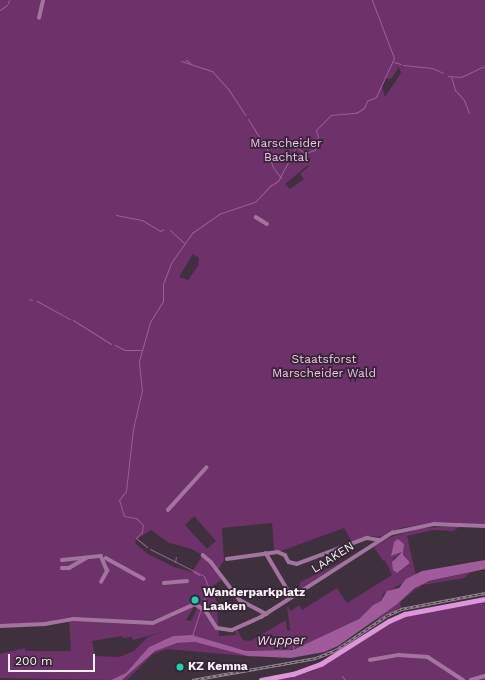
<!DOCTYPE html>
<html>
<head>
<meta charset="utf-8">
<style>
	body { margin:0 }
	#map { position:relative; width:485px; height:680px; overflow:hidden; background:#3f303d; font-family:"Work Sans",sans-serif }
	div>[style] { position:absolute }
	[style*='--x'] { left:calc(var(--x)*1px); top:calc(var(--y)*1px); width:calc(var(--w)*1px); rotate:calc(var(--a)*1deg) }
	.green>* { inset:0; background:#6c3269 }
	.water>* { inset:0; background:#9f5b9a }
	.stream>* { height:1px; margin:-0.5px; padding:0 0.5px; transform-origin:0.5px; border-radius:0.5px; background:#9f5b9a }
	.street>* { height:3.5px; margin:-1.75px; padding:0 1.75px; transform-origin:1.75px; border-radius:1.75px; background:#a2749e }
	.secondary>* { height:4.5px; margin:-2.25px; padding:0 2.25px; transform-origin:2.25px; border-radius:2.25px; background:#df95d9 }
	.rail>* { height:2.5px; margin-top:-1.25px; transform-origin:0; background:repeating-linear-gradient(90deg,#342633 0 3px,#968994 0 6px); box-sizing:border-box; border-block:1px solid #968994 }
	.dots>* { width:11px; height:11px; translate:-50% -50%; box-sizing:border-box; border:2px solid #342633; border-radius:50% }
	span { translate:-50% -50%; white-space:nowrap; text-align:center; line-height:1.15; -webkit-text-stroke:3.5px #342633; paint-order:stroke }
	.park-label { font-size:12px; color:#f8bff2 }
	.street-label { font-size:12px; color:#fbf1f9 }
	.poi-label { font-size:12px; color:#fbf1f9; font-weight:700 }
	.left { translate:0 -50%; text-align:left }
	.water-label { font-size:13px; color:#fcd5f7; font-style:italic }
	.scale { position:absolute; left:8px; top:654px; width:87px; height:18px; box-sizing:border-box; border:2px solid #fbf1f9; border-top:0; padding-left:5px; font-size:12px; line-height:14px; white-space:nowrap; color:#fbf1f9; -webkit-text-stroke:3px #342633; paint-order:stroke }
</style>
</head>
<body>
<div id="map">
	<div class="green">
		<div style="clip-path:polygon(evenodd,0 0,485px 0,485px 524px,434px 522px,401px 528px,382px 537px,370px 536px,352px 542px,344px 528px,281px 551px,274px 550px,272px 523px,222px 528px,224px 560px,218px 570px,222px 579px,212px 587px,217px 604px,219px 636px,236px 635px,235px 631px,237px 630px,243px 640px,250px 641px,286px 620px,287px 630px,290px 631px,287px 606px,291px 611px,299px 605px,302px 610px,337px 588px,347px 603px,392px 575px,385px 560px,383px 561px,374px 547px,391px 537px,421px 528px,461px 526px,453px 531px,433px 530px,407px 536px,416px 576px,383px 594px,381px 601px,373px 605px,359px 619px,313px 642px,290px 650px,246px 651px,191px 635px,173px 636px,149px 647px,126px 673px,111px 680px,0 678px,0 654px,25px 648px,25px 651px,71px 651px,69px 620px,0 626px,0 0,399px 67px,401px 73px,385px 97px,382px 87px,385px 78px,391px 79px,399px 67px,0 0,308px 165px,309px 166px,300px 174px,304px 179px,290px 189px,285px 184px,308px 165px,0 0,193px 254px,199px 258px,198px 266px,188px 280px,179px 277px,193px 254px,0 0,194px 516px,216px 541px,207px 549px,185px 525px,194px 516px,0 0,151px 530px,169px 543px,189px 548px,203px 555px,192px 572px,174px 567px,148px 554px,136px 544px,135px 540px,151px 530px,0 0,394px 542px,404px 547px,403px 555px,409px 561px,409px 565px,397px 573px,393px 559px,402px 552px,391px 556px,394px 542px,0 0,199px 604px,191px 621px,186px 620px,195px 605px,199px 604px,0 0,167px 631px,148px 637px,134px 651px,119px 657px,95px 656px,92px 641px,122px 636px,123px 638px,132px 637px,133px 640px,167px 631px)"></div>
		<div style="clip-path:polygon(344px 561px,295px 592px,290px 590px,292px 587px,293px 589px,300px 585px,300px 582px)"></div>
		<div style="clip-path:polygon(485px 569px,471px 572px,464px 578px,422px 585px,400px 602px,401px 607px,372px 623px,423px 583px)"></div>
		<div style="clip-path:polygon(485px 601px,485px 680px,275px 680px,313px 671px,397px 620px,414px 614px)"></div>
		<div style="clip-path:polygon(195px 642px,256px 657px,167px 649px,153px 654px,127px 680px,123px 680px,155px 651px,169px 644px)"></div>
	</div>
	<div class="water">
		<div style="clip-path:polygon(398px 539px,404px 544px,403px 555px,409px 561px,409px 564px,397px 573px,393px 570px,392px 562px,402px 552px,391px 556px,394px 542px)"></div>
		<div style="clip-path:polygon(485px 560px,485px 569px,429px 581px,415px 588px,396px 605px,338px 646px,324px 652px,291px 658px,248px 656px,195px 642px,177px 643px,155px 651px,122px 680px,111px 680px,126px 673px,149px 647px,173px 636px,192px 635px,246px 651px,293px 650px,359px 619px,373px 605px,381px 601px,387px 591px,399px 588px,406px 579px,422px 571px)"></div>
	</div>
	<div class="stream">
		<div style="--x:8;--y:3;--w:3;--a:-72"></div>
		<div style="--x:0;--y:10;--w:9;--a:-36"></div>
		<div style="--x:186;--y:60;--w:5;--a:37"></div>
		<div style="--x:181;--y:61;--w:33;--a:18"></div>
		<div style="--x:212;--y:71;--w:25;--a:48"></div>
		<div style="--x:229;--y:90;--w:30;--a:57"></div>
		<div style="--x:394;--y:62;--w:7;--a:16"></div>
		<div style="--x:403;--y:65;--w:29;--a:6"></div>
		<div style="--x:432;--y:68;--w:12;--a:24"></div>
		<div style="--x:448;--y:76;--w:13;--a:4"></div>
		<div style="--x:461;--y:77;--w:26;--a:-25"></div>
		<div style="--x:451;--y:76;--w:15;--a:74"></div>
		<div style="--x:455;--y:90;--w:13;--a:48"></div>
		<div style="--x:464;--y:100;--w:14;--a:69"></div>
		<div style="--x:248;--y:119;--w:36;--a:58"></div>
		<div style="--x:267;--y:149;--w:19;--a:72"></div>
		<div style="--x:273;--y:167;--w:14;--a:54"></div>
		<div style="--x:116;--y:215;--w:26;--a:11"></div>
		<div style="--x:142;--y:220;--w:21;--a:31"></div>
		<div style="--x:160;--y:231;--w:4;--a:-27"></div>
		<div style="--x:170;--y:230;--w:19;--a:43"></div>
		<div style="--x:29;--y:299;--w:3;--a:18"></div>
		<div style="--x:37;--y:301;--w:38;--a:29"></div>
		<div style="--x:73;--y:320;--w:45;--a:32.3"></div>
		<div style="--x:115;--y:345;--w:11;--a:27"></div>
		<div style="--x:125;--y:350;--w:16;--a:0"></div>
		<div style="--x:147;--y:547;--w:14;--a:-141"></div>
		<div style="--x:136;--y:538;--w:8;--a:-45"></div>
		<div style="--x:142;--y:532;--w:7;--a:-82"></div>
		<div style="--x:143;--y:525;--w:10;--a:-135"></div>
		<div style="--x:136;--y:518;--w:12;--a:-171"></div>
		<div style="--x:124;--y:516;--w:17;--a:-107"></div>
		<div style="--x:119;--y:500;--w:11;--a:-52"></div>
		<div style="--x:126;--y:491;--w:62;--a:-83.6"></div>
		<div style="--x:133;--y:429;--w:39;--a:-77"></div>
		<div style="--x:142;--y:391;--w:30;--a:-96"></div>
		<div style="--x:139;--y:361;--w:41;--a:-74.2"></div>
		<div style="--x:150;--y:322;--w:25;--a:-58"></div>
		<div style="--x:163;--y:301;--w:17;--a:-90"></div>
		<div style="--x:163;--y:284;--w:22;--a:-69"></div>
		<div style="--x:171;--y:263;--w:37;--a:-55"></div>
		<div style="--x:192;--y:233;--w:33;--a:-35"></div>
		<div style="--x:219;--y:214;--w:39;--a:-19"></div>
		<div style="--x:256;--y:201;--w:21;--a:-47"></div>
		<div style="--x:270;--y:186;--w:9;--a:-32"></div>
		<div style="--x:278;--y:181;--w:38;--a:-62"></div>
		<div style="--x:296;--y:147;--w:11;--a:34"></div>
		<div style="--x:305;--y:153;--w:10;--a:-17"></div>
		<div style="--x:315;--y:150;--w:13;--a:-77"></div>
		<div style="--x:318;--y:137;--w:7;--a:-106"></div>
		<div style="--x:316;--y:130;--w:21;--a:-45"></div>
		<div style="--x:331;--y:115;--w:25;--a:-5"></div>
		<div style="--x:356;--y:113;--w:9;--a:-32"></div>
		<div style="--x:364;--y:108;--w:8;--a:-67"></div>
		<div style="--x:367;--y:101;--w:10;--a:-24"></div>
		<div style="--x:376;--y:97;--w:43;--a:-65.2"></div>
		<div style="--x:394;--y:58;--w:62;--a:-110.8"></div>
		<div style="--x:150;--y:549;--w:60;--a:26.6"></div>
		<div style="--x:204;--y:576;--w:11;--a:68"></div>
		<div style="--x:208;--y:586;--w:21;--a:107"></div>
		<div style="--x:175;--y:562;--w:5;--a:-79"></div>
		<div style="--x:194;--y:572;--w:6;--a:31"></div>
		<div style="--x:207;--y:592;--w:6;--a:-81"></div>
		<div style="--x:192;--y:636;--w:28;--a:-72"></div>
		<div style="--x:293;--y:649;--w:12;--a:-81"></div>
		<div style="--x:342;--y:676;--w:5;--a:53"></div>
	</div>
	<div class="street">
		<div style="--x:39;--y:18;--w:18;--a:-77"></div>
		<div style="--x:256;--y:217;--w:13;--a:32"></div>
		<div style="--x:168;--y:510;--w:57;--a:-47.9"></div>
		<div style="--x:266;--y:553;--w:51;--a:59.4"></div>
		<div style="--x:203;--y:555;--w:11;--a:41"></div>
		<div style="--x:211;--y:562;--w:48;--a:52.7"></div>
		<div style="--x:240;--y:600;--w:30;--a:28"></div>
		<div style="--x:106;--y:558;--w:43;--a:28.9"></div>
		<div style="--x:227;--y:559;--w:51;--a:-7.8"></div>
		<div style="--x:278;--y:552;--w:8;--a:23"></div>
		<div style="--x:285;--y:555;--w:8;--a:60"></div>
		<div style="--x:289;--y:562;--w:8;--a:14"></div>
		<div style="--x:297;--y:564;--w:75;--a:-20.4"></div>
		<div style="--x:367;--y:538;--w:13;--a:9"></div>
		<div style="--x:62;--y:560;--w:39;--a:-6"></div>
		<div style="--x:62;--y:568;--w:7;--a:0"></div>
		<div style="--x:69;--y:568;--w:20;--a:-30"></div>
		<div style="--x:101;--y:582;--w:13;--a:-61"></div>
		<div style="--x:107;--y:571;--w:13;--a:-113"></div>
		<div style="--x:164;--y:583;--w:23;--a:-5"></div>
		<div style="--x:0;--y:626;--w:45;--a:-2.5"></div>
		<div style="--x:45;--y:624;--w:29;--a:-10"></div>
		<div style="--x:74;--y:619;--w:79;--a:2.9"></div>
		<div style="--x:153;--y:623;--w:46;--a:-24.3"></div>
		<div style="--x:195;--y:604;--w:13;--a:32"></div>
		<div style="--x:206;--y:611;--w:20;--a:57"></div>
		<div style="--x:217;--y:628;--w:15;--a:8"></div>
		<div style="--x:232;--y:630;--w:32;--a:-24"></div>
		<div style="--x:261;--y:617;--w:156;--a:-32.7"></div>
		<div style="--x:392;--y:533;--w:43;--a:-12.1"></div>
		<div style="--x:434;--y:524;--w:51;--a:2.2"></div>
		<div style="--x:370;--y:660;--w:29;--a:-10"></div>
		<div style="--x:399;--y:655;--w:29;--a:4"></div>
		<div style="--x:428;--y:657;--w:42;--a:33.3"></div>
		<div style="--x:471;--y:680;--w:15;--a:-16"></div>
	</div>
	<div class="secondary">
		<div style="--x:261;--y:680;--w:33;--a:-11"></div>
		<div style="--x:293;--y:674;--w:30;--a:-20"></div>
		<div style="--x:321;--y:664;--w:80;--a:-32.3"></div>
		<div style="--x:389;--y:621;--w:17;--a:-24"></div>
		<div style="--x:405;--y:614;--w:81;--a:-10.6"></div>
	</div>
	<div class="rail">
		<div style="--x:192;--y:680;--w:126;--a:-10.1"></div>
		<div style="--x:316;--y:658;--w:22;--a:-22"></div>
		<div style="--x:336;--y:650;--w:60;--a:-34.2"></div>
		<div style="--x:386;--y:616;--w:17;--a:-25"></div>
		<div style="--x:401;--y:609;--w:86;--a:-10.8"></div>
	</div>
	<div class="dots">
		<div style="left:195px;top:600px;background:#17d5b2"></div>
		<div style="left:180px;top:667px;background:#17d5b2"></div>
	</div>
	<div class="park-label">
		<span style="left:286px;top:151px">Marscheider<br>Bachtal</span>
		<span style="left:324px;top:367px">Staatsforst<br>Marscheider Wald</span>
	</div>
	<div class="street-label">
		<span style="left:333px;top:558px;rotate:-32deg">LAAKEN</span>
	</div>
	<div class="poi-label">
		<span class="left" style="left:203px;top:600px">Wanderparkplatz<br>Laaken</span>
		<span class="left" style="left:188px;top:667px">KZ Kemna</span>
	</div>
	<div class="water-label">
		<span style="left:281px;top:641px;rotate:-1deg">Wupper</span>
	</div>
	<div class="scale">200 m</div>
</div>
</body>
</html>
